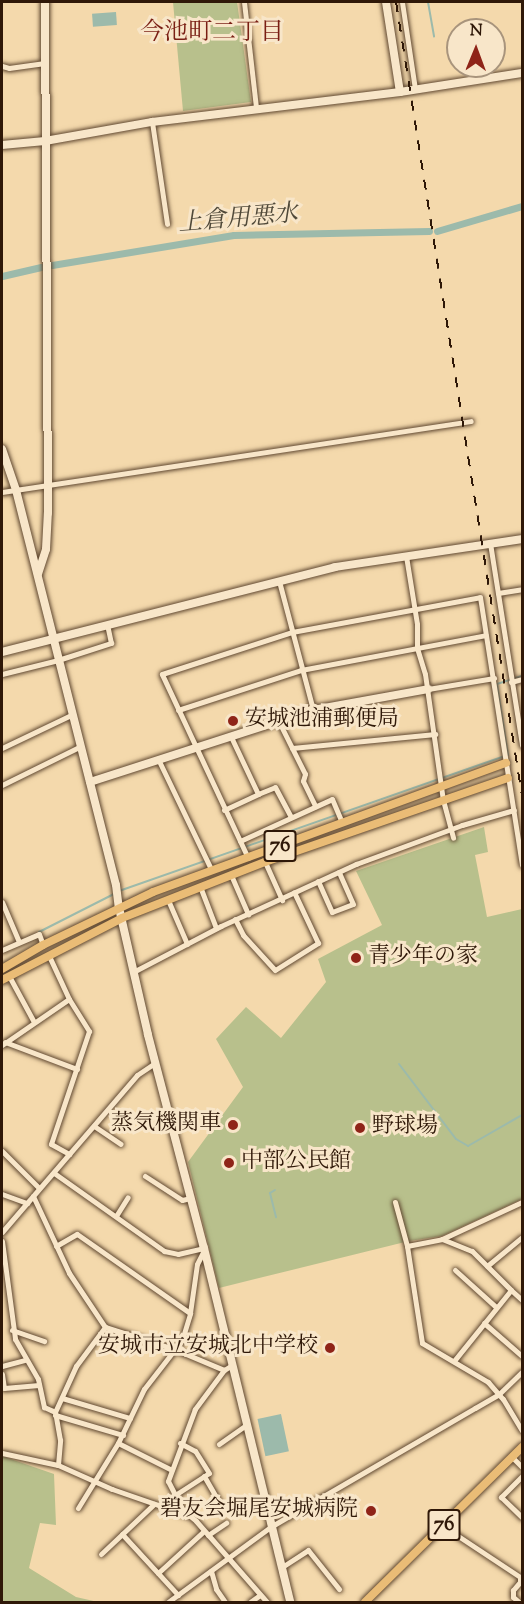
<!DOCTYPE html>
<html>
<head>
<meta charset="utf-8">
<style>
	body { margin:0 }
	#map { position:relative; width:524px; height:1604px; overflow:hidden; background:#f4d9ac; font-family:"Sorts Mill Goudy","Noto Serif JP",serif }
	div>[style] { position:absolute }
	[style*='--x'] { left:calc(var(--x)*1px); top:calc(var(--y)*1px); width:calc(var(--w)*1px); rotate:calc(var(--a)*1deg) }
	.green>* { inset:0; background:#b8c08c }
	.water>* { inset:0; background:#9cbaab; transform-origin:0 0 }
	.stream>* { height:2px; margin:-1px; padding:0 1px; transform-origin:1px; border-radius:1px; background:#9cbaab }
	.canal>* { height:7px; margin:-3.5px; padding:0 3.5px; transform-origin:3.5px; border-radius:3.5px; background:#9cbaab }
	.roads { filter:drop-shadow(0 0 2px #604831) drop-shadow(0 0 2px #604831) }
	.street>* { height:5px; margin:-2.5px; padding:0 2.5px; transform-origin:2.5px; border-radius:2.5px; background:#f8e6c9 }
	.secondary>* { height:8px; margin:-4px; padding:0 4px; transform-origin:4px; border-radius:4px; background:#f8e6c9 }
	.primary>* { height:8px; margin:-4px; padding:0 4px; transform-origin:4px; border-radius:4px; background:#eabc76 }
	.rail>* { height:2px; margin-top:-1px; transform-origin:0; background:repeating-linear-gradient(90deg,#2f1808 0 10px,transparent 0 20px) }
	.dots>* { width:16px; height:16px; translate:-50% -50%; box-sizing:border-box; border:3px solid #f8e6c9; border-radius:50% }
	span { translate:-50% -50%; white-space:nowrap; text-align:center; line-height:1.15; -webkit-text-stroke:6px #f8e6c9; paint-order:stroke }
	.shield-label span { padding:2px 4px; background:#f8e6c9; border:2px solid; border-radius:4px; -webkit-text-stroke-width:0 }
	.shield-label { font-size:21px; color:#2f1808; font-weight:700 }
	.poi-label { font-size:22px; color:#2f1808 }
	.left { translate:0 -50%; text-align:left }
	.right { translate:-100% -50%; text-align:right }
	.neighbourhood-label { font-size:24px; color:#7a1f14 }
	.water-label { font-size:24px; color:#504939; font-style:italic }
	.frame { position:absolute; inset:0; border:3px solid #2f1808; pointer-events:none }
	.north { position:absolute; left:446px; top:18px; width:60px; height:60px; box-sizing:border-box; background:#f8e6c9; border:2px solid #a8947c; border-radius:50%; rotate:1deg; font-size:16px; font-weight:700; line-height:24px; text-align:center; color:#2f1808 }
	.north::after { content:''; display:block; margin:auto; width:21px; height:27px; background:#8f2418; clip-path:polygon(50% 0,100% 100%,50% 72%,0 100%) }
</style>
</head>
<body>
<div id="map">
	<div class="green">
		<div style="clip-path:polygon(173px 2px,237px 2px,251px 102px,183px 111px)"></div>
		<div style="clip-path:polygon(484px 827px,488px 852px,475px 855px,487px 917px,522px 909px,522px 1199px,442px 1236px,409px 1241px,219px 1288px,188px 1162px,243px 1087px,216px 1039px,246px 1007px,281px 1038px,326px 982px,318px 959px,382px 925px,356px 871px)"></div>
		<div style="clip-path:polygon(2px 1456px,54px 1474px,56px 1525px,40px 1523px,29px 1568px,76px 1597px,98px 1602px,2px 1602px)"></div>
	</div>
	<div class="water">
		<div style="left:116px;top:12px;width:13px;height:24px;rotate:86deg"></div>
		<div style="left:281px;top:1414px;width:38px;height:24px;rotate:78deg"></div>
	</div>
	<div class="stream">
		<div style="--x:428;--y:2;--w:35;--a:80"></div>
		<div style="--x:119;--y:891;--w:412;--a:-19.3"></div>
		<div style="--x:508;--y:755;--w:72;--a:-98.8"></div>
		<div style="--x:497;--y:684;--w:26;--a:-18"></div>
		<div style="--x:39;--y:932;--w:84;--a:-26.9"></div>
		<div style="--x:399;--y:1064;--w:94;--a:52.8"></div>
		<div style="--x:456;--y:1139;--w:14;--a:30"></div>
		<div style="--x:468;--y:1146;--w:62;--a:-29.9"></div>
		<div style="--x:275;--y:1190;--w:6;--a:149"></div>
		<div style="--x:270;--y:1193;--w:25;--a:76"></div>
	</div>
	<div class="canal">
		<div style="--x:437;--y:231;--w:89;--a:-16.4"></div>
		<div style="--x:52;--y:265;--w:184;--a:-9.4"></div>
		<div style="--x:234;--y:235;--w:195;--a:-1.2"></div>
		<div style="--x:2;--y:276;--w:40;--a:-13"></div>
	</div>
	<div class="roads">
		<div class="street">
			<div style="--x:244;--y:2;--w:107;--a:83.5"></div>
			<div style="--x:402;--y:2;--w:88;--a:81.5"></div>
			<div style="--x:2;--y:66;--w:7;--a:16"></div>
			<div style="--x:9;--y:68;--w:36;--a:-8"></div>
			<div style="--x:152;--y:122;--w:103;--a:81.6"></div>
			<div style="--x:2;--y:492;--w:474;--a:-8.6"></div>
			<div style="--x:490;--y:543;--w:205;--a:81"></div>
			<div style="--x:406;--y:556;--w:69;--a:80.8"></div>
			<div style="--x:417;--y:624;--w:24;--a:90"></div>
			<div style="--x:417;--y:648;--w:27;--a:73"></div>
			<div style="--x:425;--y:674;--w:127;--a:81.9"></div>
			<div style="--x:443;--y:800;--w:39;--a:75"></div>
			<div style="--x:279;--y:581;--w:133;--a:75.2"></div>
			<div style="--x:498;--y:593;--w:24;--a:-9"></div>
			<div style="--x:2;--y:674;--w:58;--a:-14"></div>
			<div style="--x:58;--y:660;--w:56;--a:-17.8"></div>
			<div style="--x:111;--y:643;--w:19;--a:-102"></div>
			<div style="--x:511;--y:682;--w:11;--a:-15"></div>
			<div style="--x:428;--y:689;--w:67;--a:-9.5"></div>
			<div style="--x:178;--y:710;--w:129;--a:-18"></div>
			<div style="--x:301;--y:670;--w:188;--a:-10.7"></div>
			<div style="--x:279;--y:722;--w:58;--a:63.4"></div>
			<div style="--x:305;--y:774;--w:7;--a:106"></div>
			<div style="--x:303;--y:781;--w:28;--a:64"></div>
			<div style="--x:2;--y:748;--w:76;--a:-25.6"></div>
			<div style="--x:292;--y:748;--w:144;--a:-5.6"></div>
			<div style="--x:159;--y:761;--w:120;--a:64.3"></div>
			<div style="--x:2;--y:785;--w:86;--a:-26.3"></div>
			<div style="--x:258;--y:794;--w:18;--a:-22"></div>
			<div style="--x:275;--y:787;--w:34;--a:62"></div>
			<div style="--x:224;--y:810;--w:38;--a:-25"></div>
			<div style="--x:258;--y:794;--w:63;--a:-115.3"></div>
			<div style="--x:240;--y:841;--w:101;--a:-24.5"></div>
			<div style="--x:332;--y:799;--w:25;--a:67"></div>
			<div style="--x:248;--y:858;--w:203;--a:-115.1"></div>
			<div style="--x:162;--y:674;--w:137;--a:-17.9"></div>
			<div style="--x:292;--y:632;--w:191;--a:-10.5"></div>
			<div style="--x:480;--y:597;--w:271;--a:81.1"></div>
			<div style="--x:265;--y:862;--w:42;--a:65.9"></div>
			<div style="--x:231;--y:875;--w:43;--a:66.4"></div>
			<div style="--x:318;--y:881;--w:34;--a:66"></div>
			<div style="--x:332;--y:912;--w:22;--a:-21"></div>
			<div style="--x:353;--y:904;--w:35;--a:-114"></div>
			<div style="--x:201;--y:889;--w:42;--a:69"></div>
			<div style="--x:168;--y:900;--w:48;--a:66.6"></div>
			<div style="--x:2;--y:902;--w:43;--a:67"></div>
			<div style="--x:235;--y:919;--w:18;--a:63"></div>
			<div style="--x:243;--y:935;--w:47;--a:47.6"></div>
			<div style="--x:275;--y:970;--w:51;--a:-32.1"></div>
			<div style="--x:318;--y:943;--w:56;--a:-115.2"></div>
			<div style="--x:2;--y:950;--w:40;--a:-23.4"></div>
			<div style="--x:39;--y:934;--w:12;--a:70"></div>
			<div style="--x:135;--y:971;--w:97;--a:-27.6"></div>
			<div style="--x:221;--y:926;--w:149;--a:-24.7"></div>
			<div style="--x:356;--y:864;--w:113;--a:-20.2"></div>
			<div style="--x:462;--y:825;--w:54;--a:-16.1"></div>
			<div style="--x:9;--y:976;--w:52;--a:61.5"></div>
			<div style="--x:69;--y:999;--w:38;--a:58"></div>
			<div style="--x:89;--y:1031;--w:119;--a:108.6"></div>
			<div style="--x:51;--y:1144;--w:21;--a:29"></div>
			<div style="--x:5;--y:1042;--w:77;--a:20.6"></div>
			<div style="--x:2;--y:1045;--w:81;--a:-34.5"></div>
			<div style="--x:69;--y:999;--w:47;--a:-114.9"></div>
			<div style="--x:94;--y:1126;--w:32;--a:34"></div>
			<div style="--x:2;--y:1151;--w:52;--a:45"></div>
			<div style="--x:54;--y:1173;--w:135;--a:35.3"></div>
			<div style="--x:164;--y:1251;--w:14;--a:12"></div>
			<div style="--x:178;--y:1254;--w:27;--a:-13"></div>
			<div style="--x:145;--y:1176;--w:44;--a:33"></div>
			<div style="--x:182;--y:1200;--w:8;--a:-14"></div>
			<div style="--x:2;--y:1194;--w:27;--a:20"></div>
			<div style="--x:33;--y:1196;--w:85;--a:64.9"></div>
			<div style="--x:69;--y:1273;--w:65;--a:56.3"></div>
			<div style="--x:105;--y:1327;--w:72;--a:17.7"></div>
			<div style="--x:174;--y:1349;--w:54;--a:22.8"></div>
			<div style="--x:395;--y:1202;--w:46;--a:74.7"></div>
			<div style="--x:407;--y:1246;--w:98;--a:81.2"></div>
			<div style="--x:422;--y:1343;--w:77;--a:30.6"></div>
			<div style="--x:488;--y:1382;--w:23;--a:49"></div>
			<div style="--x:503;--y:1399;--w:37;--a:59"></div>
			<div style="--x:116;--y:1216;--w:22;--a:-58"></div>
			<div style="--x:2;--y:1232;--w:207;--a:-49.3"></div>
			<div style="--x:137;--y:1075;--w:22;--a:-34"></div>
			<div style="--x:442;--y:1239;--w:32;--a:22"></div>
			<div style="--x:472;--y:1251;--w:55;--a:45"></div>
			<div style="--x:511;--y:1290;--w:91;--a:128.8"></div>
			<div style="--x:2;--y:1241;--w:99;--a:82.4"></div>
			<div style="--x:15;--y:1339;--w:46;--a:60.1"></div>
			<div style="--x:38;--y:1379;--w:29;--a:78"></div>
			<div style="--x:44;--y:1407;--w:12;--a:24"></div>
			<div style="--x:56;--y:1246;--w:24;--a:-30"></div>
			<div style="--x:77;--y:1234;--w:138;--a:35"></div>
			<div style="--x:407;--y:1246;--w:36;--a:-11"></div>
			<div style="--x:442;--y:1239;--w:88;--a:-24.8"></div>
			<div style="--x:487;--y:1266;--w:45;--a:-39.6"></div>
			<div style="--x:455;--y:1270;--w:55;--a:42.1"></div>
			<div style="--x:511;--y:1290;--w:15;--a:42"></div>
			<div style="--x:484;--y:1323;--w:50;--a:41"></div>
			<div style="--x:12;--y:1330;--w:34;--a:19"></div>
			<div style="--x:232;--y:1365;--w:9;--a:148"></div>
			<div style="--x:224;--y:1370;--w:49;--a:126.6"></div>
			<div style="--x:195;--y:1409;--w:77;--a:110.6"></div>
			<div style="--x:168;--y:1481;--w:33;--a:63"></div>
			<div style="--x:183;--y:1510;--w:17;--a:40"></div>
			<div style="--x:196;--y:1521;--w:108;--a:48.8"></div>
			<div style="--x:2;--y:1366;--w:23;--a:-15"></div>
			<div style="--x:2;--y:1374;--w:14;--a:82"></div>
			<div style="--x:4;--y:1388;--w:35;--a:-5"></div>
			<div style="--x:62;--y:1398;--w:71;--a:16.4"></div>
			<div style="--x:55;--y:1415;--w:71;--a:16.4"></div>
			<div style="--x:118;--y:1443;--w:58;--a:26.6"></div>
			<div style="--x:219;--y:1444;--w:33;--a:-35"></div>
			<div style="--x:2;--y:1453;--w:57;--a:12.1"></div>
			<div style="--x:58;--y:1465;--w:59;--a:24"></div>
			<div style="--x:112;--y:1489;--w:79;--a:19.1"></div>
			<div style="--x:512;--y:1457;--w:14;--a:45"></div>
			<div style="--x:58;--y:1465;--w:25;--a:-85"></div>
			<div style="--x:60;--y:1440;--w:28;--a:-100"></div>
			<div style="--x:55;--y:1412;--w:51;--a:-65.5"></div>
			<div style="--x:76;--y:1366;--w:49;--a:-53.4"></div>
			<div style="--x:204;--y:1476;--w:30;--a:60"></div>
			<div style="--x:522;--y:1476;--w:30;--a:135"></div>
			<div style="--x:501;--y:1497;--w:29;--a:44"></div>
			<div style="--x:175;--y:1495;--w:40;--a:-32.9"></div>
			<div style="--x:209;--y:1473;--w:26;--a:-122"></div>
			<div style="--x:195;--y:1451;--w:17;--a:-152"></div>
			<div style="--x:78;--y:1508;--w:76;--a:-58.4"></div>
			<div style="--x:118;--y:1443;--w:60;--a:-64.3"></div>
			<div style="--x:144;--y:1389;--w:62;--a:-52.2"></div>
			<div style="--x:182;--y:1340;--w:28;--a:-73"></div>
			<div style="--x:190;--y:1313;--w:49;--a:-81.9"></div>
			<div style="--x:197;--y:1264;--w:16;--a:-63"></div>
			<div style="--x:443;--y:1526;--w:92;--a:33.5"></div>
			<div style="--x:520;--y:1577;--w:5;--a:90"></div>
			<div style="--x:520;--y:1582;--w:11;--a:131"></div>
			<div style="--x:513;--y:1590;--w:7;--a:90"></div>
			<div style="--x:513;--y:1597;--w:8;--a:40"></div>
			<div style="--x:122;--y:1534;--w:83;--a:47.4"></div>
			<div style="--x:208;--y:1535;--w:22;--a:-34"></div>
			<div style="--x:101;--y:1554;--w:73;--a:-43.3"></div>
			<div style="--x:282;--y:1567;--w:31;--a:-33"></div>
			<div style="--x:308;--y:1550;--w:50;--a:51.5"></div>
			<div style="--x:211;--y:1571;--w:19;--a:74"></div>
			<div style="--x:216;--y:1589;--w:16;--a:55"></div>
			<div style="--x:158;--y:1573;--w:62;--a:-42.4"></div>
			<div style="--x:168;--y:1602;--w:129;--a:-36.2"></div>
			<div style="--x:272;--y:1526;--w:235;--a:-30.2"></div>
			<div style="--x:475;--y:1408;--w:28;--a:-30"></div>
			<div style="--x:499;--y:1394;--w:32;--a:-44"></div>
			<div style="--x:250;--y:1602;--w:12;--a:-35"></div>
		</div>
		<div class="secondary">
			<div style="--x:386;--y:2;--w:91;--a:81.2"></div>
			<div style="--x:2;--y:145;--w:43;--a:-5.3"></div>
			<div style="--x:45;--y:141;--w:109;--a:-10.1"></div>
			<div style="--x:152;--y:122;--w:250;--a:-6.9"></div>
			<div style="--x:400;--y:92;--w:123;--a:-8.9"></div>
			<div style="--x:2;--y:449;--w:43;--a:71.1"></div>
			<div style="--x:16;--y:490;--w:407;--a:75.8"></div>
			<div style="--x:116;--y:885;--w:23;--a:83"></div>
			<div style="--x:119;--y:908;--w:130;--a:77.1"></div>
			<div style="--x:148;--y:1035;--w:220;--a:75.3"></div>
			<div style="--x:204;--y:1248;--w:364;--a:76.3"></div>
			<div style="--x:38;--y:574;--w:26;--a:-72"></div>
			<div style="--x:46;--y:549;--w:36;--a:-87"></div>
			<div style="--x:48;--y:513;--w:511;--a:-90.34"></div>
			<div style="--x:2;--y:652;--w:344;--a:-14.3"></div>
			<div style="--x:335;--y:567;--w:189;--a:-8.5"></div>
			<div style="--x:90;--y:782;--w:234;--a:-17.9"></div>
			<div style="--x:313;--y:710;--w:117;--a:-10.3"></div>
		</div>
		<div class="primary">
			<div style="--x:2;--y:969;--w:48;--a:-30.3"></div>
			<div style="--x:43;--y:945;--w:122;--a:-25.7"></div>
			<div style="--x:153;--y:892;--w:376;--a:-20.1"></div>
			<div style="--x:2;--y:980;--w:135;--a:-27.3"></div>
			<div style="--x:122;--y:918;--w:154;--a:-21.4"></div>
			<div style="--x:265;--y:862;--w:257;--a:-19.1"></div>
			<div style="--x:365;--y:1602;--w:221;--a:-44.6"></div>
		</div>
	</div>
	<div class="rail">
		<div style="--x:396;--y:2;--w:804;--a:80.98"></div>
	</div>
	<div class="dots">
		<div style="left:233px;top:721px;background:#8f2418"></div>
		<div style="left:356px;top:958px;background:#8f2418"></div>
		<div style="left:233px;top:1125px;background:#8f2418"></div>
		<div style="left:360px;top:1128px;background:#8f2418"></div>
		<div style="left:229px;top:1163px;background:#8f2418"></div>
		<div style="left:330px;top:1348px;background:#8f2418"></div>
		<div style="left:371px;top:1511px;background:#8f2418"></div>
	</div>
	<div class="shield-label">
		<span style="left:280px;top:846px">76</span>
		<span style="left:444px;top:1525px">76</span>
	</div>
	<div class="poi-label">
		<span class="left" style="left:245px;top:721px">安城池浦郵便局</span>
		<span class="left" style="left:368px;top:958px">青少年の家</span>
		<span class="right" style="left:221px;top:1125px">蒸気機関車</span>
		<span class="left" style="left:372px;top:1128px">野球場</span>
		<span class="left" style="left:241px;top:1163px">中部公民館</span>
		<span class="right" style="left:318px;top:1348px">安城市立安城北中学校</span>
		<span class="right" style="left:358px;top:1511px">碧友会堀尾安城病院</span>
	</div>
	<div class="neighbourhood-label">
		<span style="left:212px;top:34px">今池町二丁目</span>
	</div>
	<div class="water-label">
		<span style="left:238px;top:220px;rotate:-5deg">上倉用悪水</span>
	</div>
	<div class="frame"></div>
	<div class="north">N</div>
</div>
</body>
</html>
